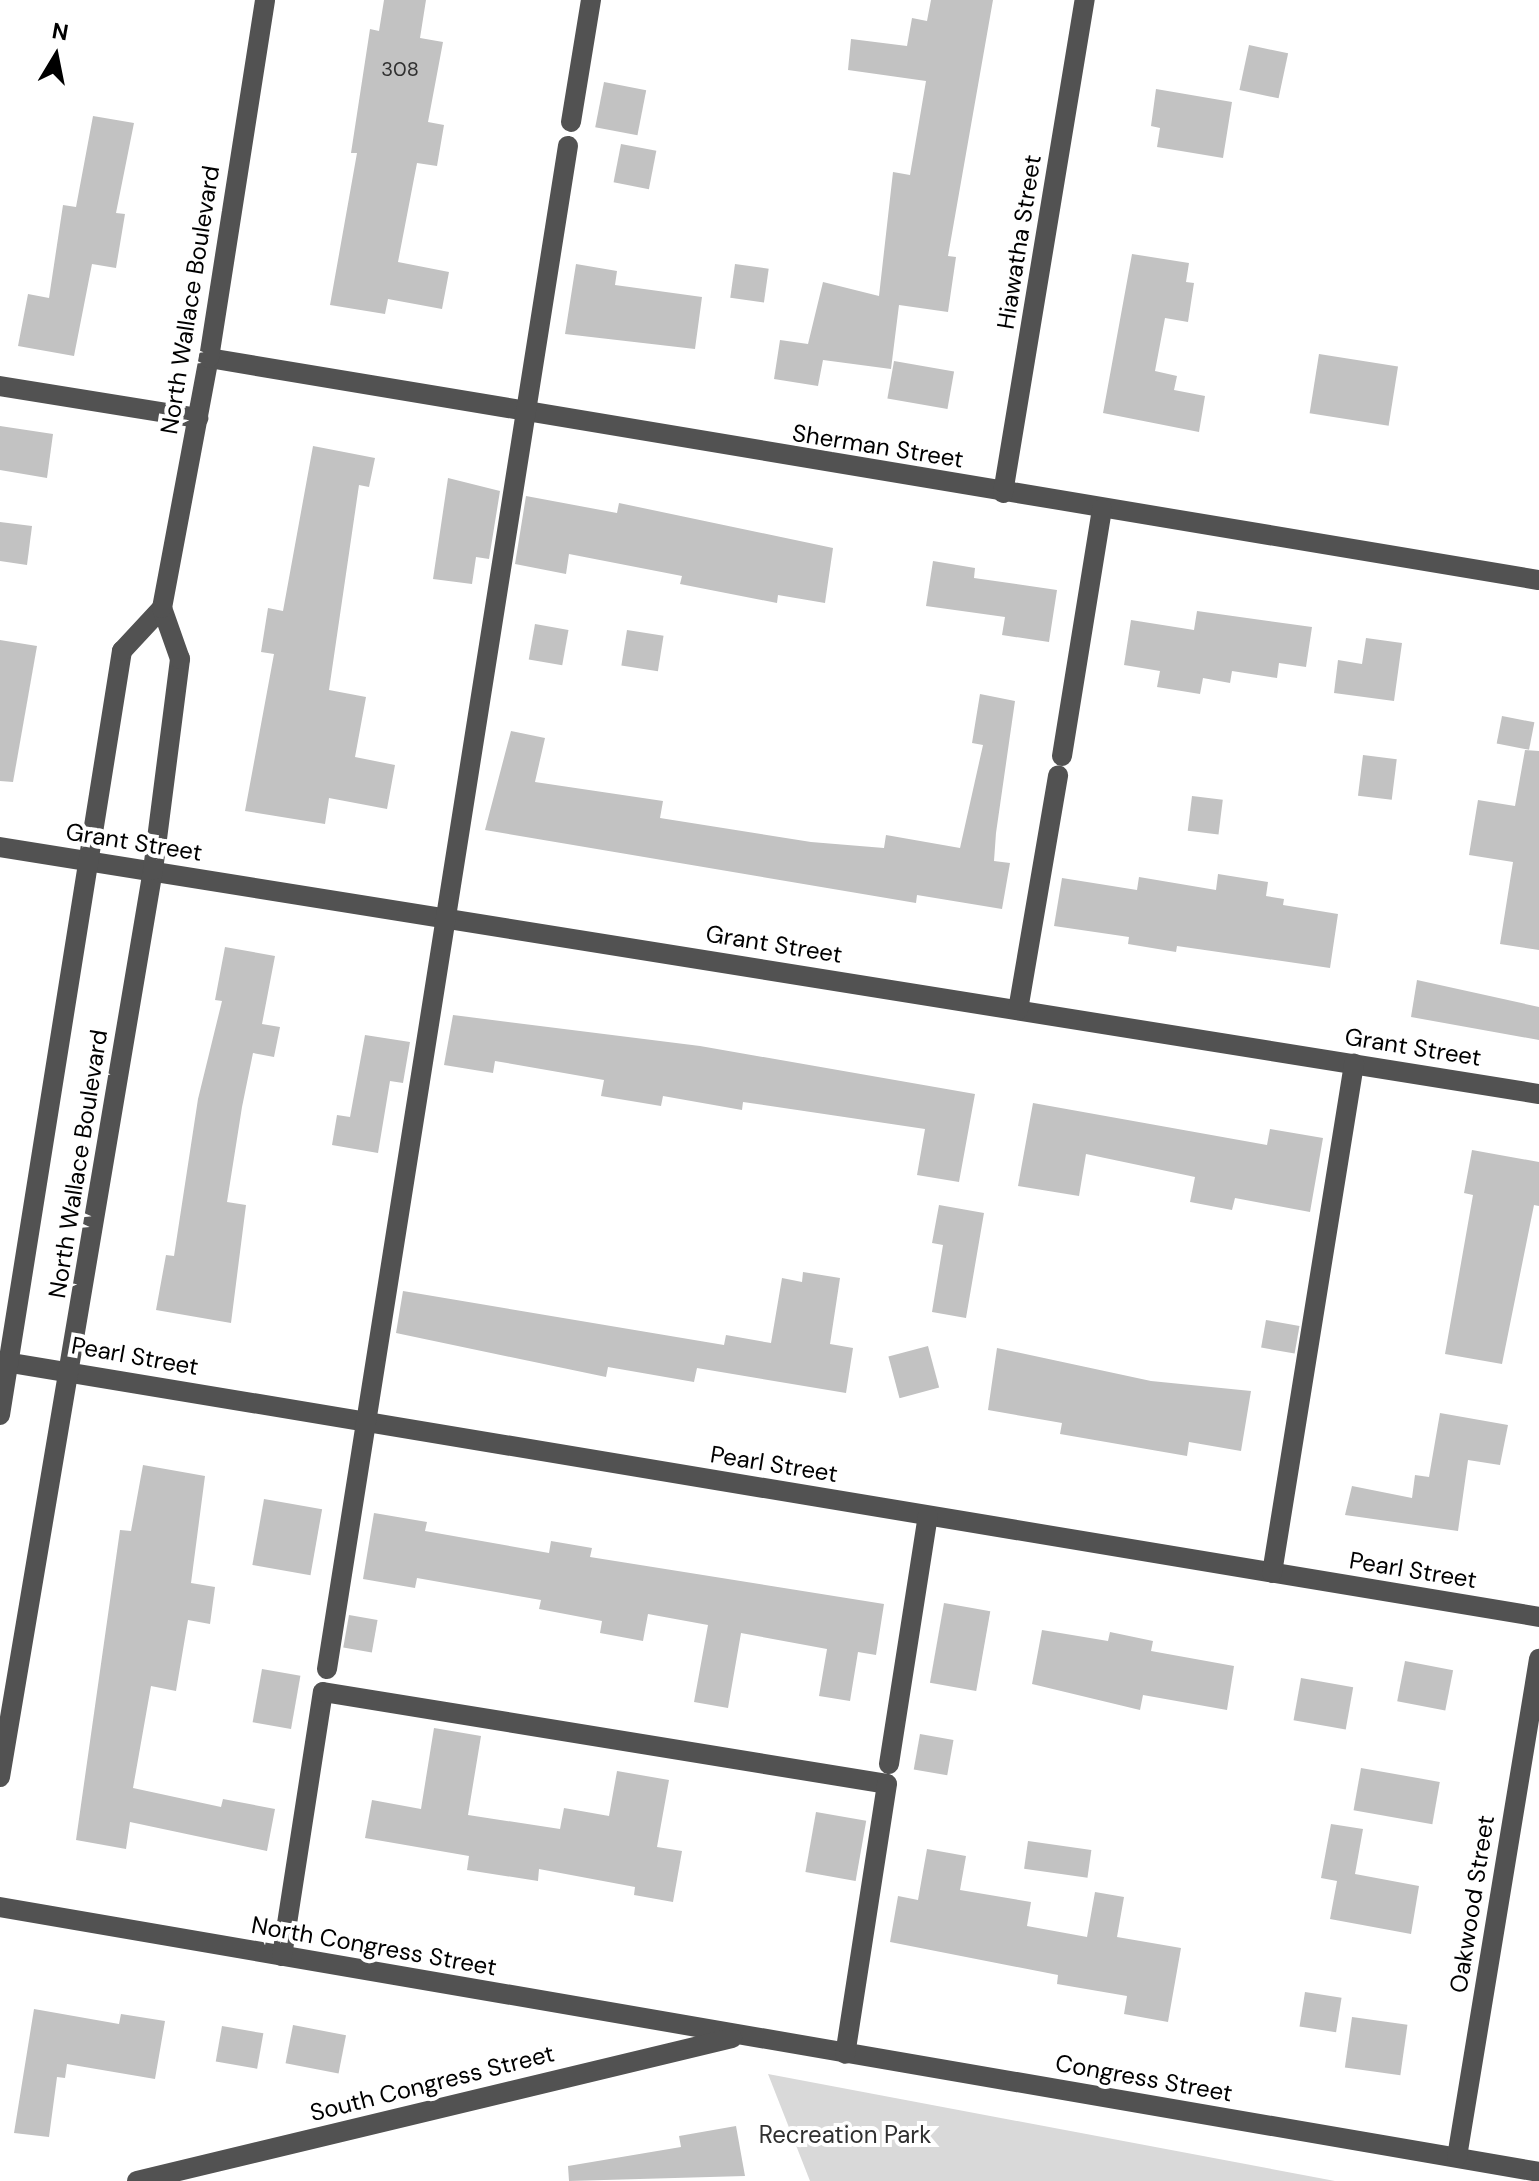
<!DOCTYPE html>
<html>
<head>
<meta charset="utf-8">
<style>
	body { margin:0 }
	#map { position:relative; width:1539px; height:2181px; overflow:hidden; background:#fff; font-family:"DM Sans",sans-serif }
	div>[style] { position:absolute }
	[style*='--x'] { left:calc(var(--x)*1px); top:calc(var(--y)*1px); width:calc(var(--w)*1px); rotate:calc(var(--a)*1deg) }
	.green>* { inset:0; background:#d9d9d9 }
	.building>* { inset:0; background:#c2c2c2; transform-origin:0 0 }
	.minor>* { height:20px; margin:-10px; padding:0 10px; transform-origin:10px; border-radius:10px; background:#525252 }
	span { translate:-50% -50%; white-space:nowrap; text-align:center; line-height:1.15; -webkit-text-stroke:8px #fff; paint-order:stroke }
	.number-label { font-size:20px; color:#303030 }
	.number-label span { -webkit-text-stroke-width:0 }
	.street-label { font-size:24px; color:#000 }
	.park-label { font-size:24px; color:#303030 }
	.north { position:absolute; left:16px; top:16px; width:80px; height:80px; -webkit-text-stroke:6px #fff; paint-order:stroke; rotate:10deg; font-size:22px; font-weight:700; line-height:32px; text-align:center; color:#000 }
	.north::after { content:''; display:block; margin:auto; width:28px; height:36px; background:#000; clip-path:polygon(50% 0,100% 100%,50% 72%,0 100%) }
</style>
</head>
<body>
<div id="map">
	<div class="green">
		<div style="clip-path:polygon(768px 2074px,1335px 2181px,810px 2181px)"></div>
	</div>
	<div class="building">
		<div style="clip-path:polygon(384px 0,426px 0,420px 38px,443px 42px,428px 122px,444px 125px,437px 166px,417px 163px,398px 262px,449px 272px,442px 309px,388px 299px,385px 314px,330px 305px,357px 153px,351px 153px,370px 29px,379px 31px)"></div>
		<div style="clip-path:polygon(931px 0,993px 0,948px 256px,956px 257px,948px 312px,899px 305px,891px 369px,823px 360px,818px 386px,774px 379px,780px 340px,808px 344px,823px 282px,879px 296px,893px 172px,910px 175px,926px 81px,848px 70px,851px 39px,907px 46px,912px 18px,927px 21px)"></div>
		<div style="left:1249px;top:45px;width:40px;height:46px;rotate:12deg"></div>
		<div style="left:604px;top:82px;width:43px;height:46px;rotate:11deg"></div>
		<div style="clip-path:polygon(1156px 89px,1232px 102px,1223px 158px,1157px 147px,1160px 128px,1151px 126px)"></div>
		<div style="clip-path:polygon(93px 116px,134px 123px,116px 213px,125px 214px,116px 268px,92px 264px,74px 356px,18px 346px,28px 294px,49px 298px,63px 205px,76px 207px)"></div>
		<div style="left:621px;top:144px;width:36px;height:39px;rotate:11deg"></div>
		<div style="clip-path:polygon(1132px 254px,1189px 263px,1186px 282px,1194px 283px,1188px 322px,1165px 318px,1155px 371px,1177px 376px,1174px 390px,1205px 396px,1199px 432px,1103px 413px)"></div>
		<div style="clip-path:polygon(576px 264px,617px 271px,615px 285px,702px 297px,695px 349px,565px 334px)"></div>
		<div style="left:735px;top:264px;width:34px;height:34px;rotate:8deg"></div>
		<div style="left:1319px;top:354px;width:80px;height:60px;rotate:9deg"></div>
		<div style="left:894px;top:361px;width:61px;height:38px;rotate:10deg"></div>
		<div style="clip-path:polygon(0 426px,53px 434px,47px 478px,0 470px)"></div>
		<div style="clip-path:polygon(313px 446px,375px 458px,369px 487px,359px 485px,329px 690px,366px 697px,355px 757px,395px 765px,387px 809px,329px 798px,325px 824px,245px 811px,274px 654px,261px 652px,268px 608px,283px 611px)"></div>
		<div style="clip-path:polygon(448px 478px,500px 491px,489px 559px,476px 557px,472px 584px,433px 579px)"></div>
		<div style="clip-path:polygon(526px 496px,617px 513px,619px 503px,833px 548px,825px 603px,778px 595px,777px 603px,680px 584px,682px 576px,569px 554px,566px 574px,515px 564px)"></div>
		<div style="clip-path:polygon(0 522px,32px 526px,27px 565px,0 561px)"></div>
		<div style="clip-path:polygon(933px 561px,975px 568px,974px 578px,1057px 590px,1049px 642px,1002px 635px,1005px 617px,926px 606px)"></div>
		<div style="clip-path:polygon(1197px 611px,1312px 627px,1306px 667px,1279px 663px,1277px 678px,1232px 671px,1230px 683px,1203px 678px,1200px 694px,1157px 687px,1160px 671px,1124px 665px,1131px 620px,1194px 630px)"></div>
		<div style="left:535px;top:624px;width:34px;height:36px;rotate:10deg"></div>
		<div style="left:627px;top:630px;width:37px;height:36px;rotate:9deg"></div>
		<div style="clip-path:polygon(1366px 638px,1402px 643px,1394px 701px,1334px 693px,1338px 660px,1362px 664px)"></div>
		<div style="clip-path:polygon(0 640px,37px 646px,13px 782px,0 781px)"></div>
		<div style="clip-path:polygon(980px 694px,1015px 701px,996px 833px,994px 861px,1010px 863px,1002px 909px,917px 895px,916px 903px,485px 830px,511px 731px,545px 738px,535px 782px,663px 801px,660px 818px,811px 842px,884px 848px,886px 835px,960px 848px,983px 745px,972px 743px)"></div>
		<div style="left:1502px;top:716px;width:33px;height:28px;rotate:11deg"></div>
		<div style="clip-path:polygon(1525px 750px,1539px 751px,1539px 950px,1500px 944px,1513px 862px,1469px 855px,1478px 800px,1515px 806px)"></div>
		<div style="left:1363px;top:755px;width:34px;height:41px;rotate:7deg"></div>
		<div style="left:1192px;top:796px;width:31px;height:35px;rotate:7deg"></div>
		<div style="clip-path:polygon(1218px 874px,1268px 882px,1266px 896px,1284px 899px,1283px 905px,1338px 914px,1330px 968px,1177px 946px,1176px 952px,1128px 944px,1129px 937px,1054px 926px,1062px 878px,1137px 890px,1139px 877px,1216px 890px)"></div>
		<div style="clip-path:polygon(225px 947px,275px 956px,262px 1024px,280px 1027px,274px 1057px,253px 1053px,242px 1107px,227px 1202px,246px 1205px,231px 1323px,156px 1310px,166px 1255px,174px 1256px,198px 1099px,222px 1001px,215px 1000px)"></div>
		<div style="clip-path:polygon(1417px 980px,1539px 1007px,1539px 1040px,1411px 1017px)"></div>
		<div style="clip-path:polygon(453px 1015px,700px 1046px,975px 1094px,959px 1182px,917px 1175px,925px 1129px,743px 1102px,742px 1110px,663px 1096px,661px 1106px,601px 1096px,604px 1080px,495px 1061px,493px 1073px,444px 1065px)"></div>
		<div style="clip-path:polygon(365px 1035px,410px 1042px,403px 1083px,390px 1081px,378px 1153px,332px 1145px,337px 1115px,350px 1117px)"></div>
		<div style="clip-path:polygon(1033px 1103px,1267px 1145px,1270px 1129px,1323px 1138px,1310px 1212px,1235px 1198px,1232px 1210px,1190px 1202px,1195px 1177px,1086px 1154px,1079px 1196px,1018px 1186px)"></div>
		<div style="clip-path:polygon(1472px 1150px,1539px 1162px,1539px 1206px,1534px 1205px,1502px 1364px,1445px 1354px,1473px 1195px,1464px 1193px)"></div>
		<div style="clip-path:polygon(939px 1205px,984px 1213px,966px 1318px,932px 1312px,943px 1245px,932px 1243px)"></div>
		<div style="clip-path:polygon(803px 1272px,840px 1278px,830px 1344px,853px 1348px,846px 1393px,697px 1368px,694px 1382px,608px 1367px,606px 1377px,396px 1333px,403px 1291px,724px 1345px,726px 1335px,771px 1343px,782px 1278px,802px 1282px)"></div>
		<div style="left:1266px;top:1320px;width:34px;height:28px;rotate:10deg"></div>
		<div style="left:928px;top:1346px;width:43px;height:41px;rotate:75deg"></div>
		<div style="clip-path:polygon(997px 1348px,1151px 1381px,1251px 1391px,1241px 1451px,1189px 1442px,1187px 1456px,1060px 1434px,1062px 1423px,988px 1410px)"></div>
		<div style="clip-path:polygon(1440px 1413px,1508px 1425px,1500px 1465px,1468px 1460px,1458px 1531px,1345px 1515px,1352px 1486px,1412px 1498px,1415px 1475px,1429px 1477px)"></div>
		<div style="clip-path:polygon(143px 1465px,205px 1476px,191px 1583px,215px 1587px,210px 1624px,188px 1620px,176px 1691px,151px 1686px,133px 1788px,221px 1807px,223px 1799px,275px 1809px,267px 1851px,130px 1822px,126px 1849px,76px 1840px,120px 1530px,131px 1531px)"></div>
		<div style="left:264px;top:1499px;width:59px;height:67px;rotate:10deg"></div>
		<div style="clip-path:polygon(374px 1513px,427px 1522px,425px 1531px,549px 1553px,551px 1541px,592px 1548px,590px 1557px,884px 1604px,876px 1655px,858px 1652px,850px 1701px,819px 1696px,827px 1649px,741px 1633px,728px 1708px,694px 1702px,708px 1625px,648px 1614px,643px 1641px,600px 1633px,602px 1621px,539px 1609px,541px 1600px,417px 1578px,415px 1588px,363px 1579px)"></div>
		<div style="left:944px;top:1603px;width:47px;height:81px;rotate:10deg"></div>
		<div style="left:349px;top:1615px;width:29px;height:33px;rotate:10deg"></div>
		<div style="clip-path:polygon(1042px 1630px,1108px 1641px,1110px 1632px,1153px 1641px,1151px 1651px,1234px 1666px,1227px 1710px,1143px 1695px,1140px 1710px,1032px 1684px)"></div>
		<div style="left:1405px;top:1661px;width:49px;height:41px;rotate:11deg"></div>
		<div style="left:262px;top:1669px;width:39px;height:54px;rotate:10deg"></div>
		<div style="left:1301px;top:1678px;width:53px;height:43px;rotate:10deg"></div>
		<div style="clip-path:polygon(434px 1728px,481px 1736px,468px 1815px,560px 1829px,564px 1808px,609px 1816px,617px 1771px,669px 1780px,657px 1847px,682px 1851px,673px 1902px,634px 1895px,635px 1887px,539px 1869px,538px 1881px,467px 1870px,469px 1856px,365px 1838px,372px 1800px,421px 1809px)"></div>
		<div style="left:920px;top:1734px;width:34px;height:36px;rotate:10deg"></div>
		<div style="left:1361px;top:1768px;width:80px;height:43px;rotate:10deg"></div>
		<div style="left:816px;top:1812px;width:51px;height:61px;rotate:10deg"></div>
		<div style="clip-path:polygon(1331px 1824px,1363px 1829px,1355px 1874px,1419px 1886px,1411px 1934px,1330px 1919px,1337px 1881px,1321px 1878px)"></div>
		<div style="left:1028px;top:1841px;width:64px;height:28px;rotate:8deg"></div>
		<div style="clip-path:polygon(927px 1849px,966px 1856px,960px 1890px,1031px 1902px,1027px 1926px,1087px 1937px,1095px 1892px,1124px 1897px,1117px 1937px,1181px 1948px,1168px 2022px,1124px 2014px,1127px 1996px,1057px 1984px,1058px 1975px,890px 1942px,898px 1896px,918px 1900px)"></div>
		<div style="left:1305px;top:1992px;width:37px;height:35px;rotate:9deg"></div>
		<div style="clip-path:polygon(34px 2009px,119px 2024px,121px 2014px,165px 2021px,155px 2079px,67px 2064px,65px 2078px,57px 2077px,49px 2137px,14px 2133px)"></div>
		<div style="left:1352px;top:2017px;width:56px;height:51px;rotate:8deg"></div>
		<div style="left:293px;top:2025px;width:54px;height:39px;rotate:11deg"></div>
		<div style="left:222px;top:2026px;width:42px;height:36px;rotate:10deg"></div>
		<div style="clip-path:polygon(736px 2126px,745px 2176px,569px 2181px,568px 2166px,681px 2147px,679px 2136px)"></div>
	</div>
	<div class="minor">
		<div style="--x:571;--y:122;--w:124;--a:-80.7"></div>
		<div style="--x:209;--y:358;--w:1348;--a:9.48"></div>
		<div style="--x:0;--y:386;--w:201;--a:9.2"></div>
		<div style="--x:1003;--y:493;--w:500;--a:-80.6"></div>
		<div style="--x:1062;--y:756;--w:250;--a:-80.8"></div>
		<div style="--x:0;--y:847;--w:1559;--a:9.12"></div>
		<div style="--x:1018;--y:1010;--w:238;--a:-80.3"></div>
		<div style="--x:0;--y:1361;--w:1560;--a:9.44"></div>
		<div style="--x:0;--y:1415;--w:774;--a:-80.93"></div>
		<div style="--x:122;--y:651;--w:59;--a:-47.1"></div>
		<div style="--x:1272;--y:1573;--w:516;--a:-80.85"></div>
		<div style="--x:327;--y:1669;--w:1542;--a:-81.01"></div>
		<div style="--x:889;--y:1764;--w:251;--a:-81.1"></div>
		<div style="--x:0;--y:1777;--w:920;--a:-80.43"></div>
		<div style="--x:153;--y:870;--w:213;--a:-82.7"></div>
		<div style="--x:180;--y:659;--w:54;--a:-109.4"></div>
		<div style="--x:162;--y:608;--w:254;--a:-79.4"></div>
		<div style="--x:209;--y:358;--w:362;--a:-81.1"></div>
		<div style="--x:0;--y:1907;--w:1562;--a:9.77"></div>
		<div style="--x:282;--y:1956;--w:267;--a:-81.2"></div>
		<div style="--x:323;--y:1692;--w:571;--a:9.26"></div>
		<div style="--x:887;--y:1784;--w:273;--a:98.8"></div>
		<div style="--x:1457;--y:2157;--w:505;--a:-80.65"></div>
		<div style="--x:137;--y:2181;--w:612;--a:-13.51"></div>
	</div>
	<div class="number-label">
		<span style="left:400px;top:69px">308</span>
	</div>
	<div class="street-label">
		<span style="left:1019px;top:242px;rotate:-81deg">Hiawatha Street</span>
		<span style="left:190px;top:300px;rotate:-81deg">North Wallace Boulevard</span>
		<span style="left:878px;top:446px;rotate:9deg">Sherman Street</span>
		<span style="left:134px;top:842px;rotate:9deg">Grant Street</span>
		<span style="left:774px;top:944px;rotate:9deg">Grant Street</span>
		<span style="left:1413px;top:1047px;rotate:9deg">Grant Street</span>
		<span style="left:78px;top:1164px;rotate:-81deg">North Wallace Boulevard</span>
		<span style="left:135px;top:1356px;rotate:10deg">Pearl Street</span>
		<span style="left:774px;top:1464px;rotate:9deg">Pearl Street</span>
		<span style="left:1413px;top:1570px;rotate:9deg">Pearl Street</span>
		<span style="left:1472px;top:1904px;rotate:-81deg">Oakwood Street</span>
		<span style="left:374px;top:1946px;rotate:10deg">North Congress Street</span>
		<span style="left:1144px;top:2078px;rotate:10deg">Congress Street</span>
		<span style="left:432px;top:2083px;rotate:-14deg">South Congress Street</span>
	</div>
	<div class="park-label">
		<span style="left:845px;top:2135px">Recreation Park</span>
	</div>
	<div class="north">N</div>
</div>
</body>
</html>
